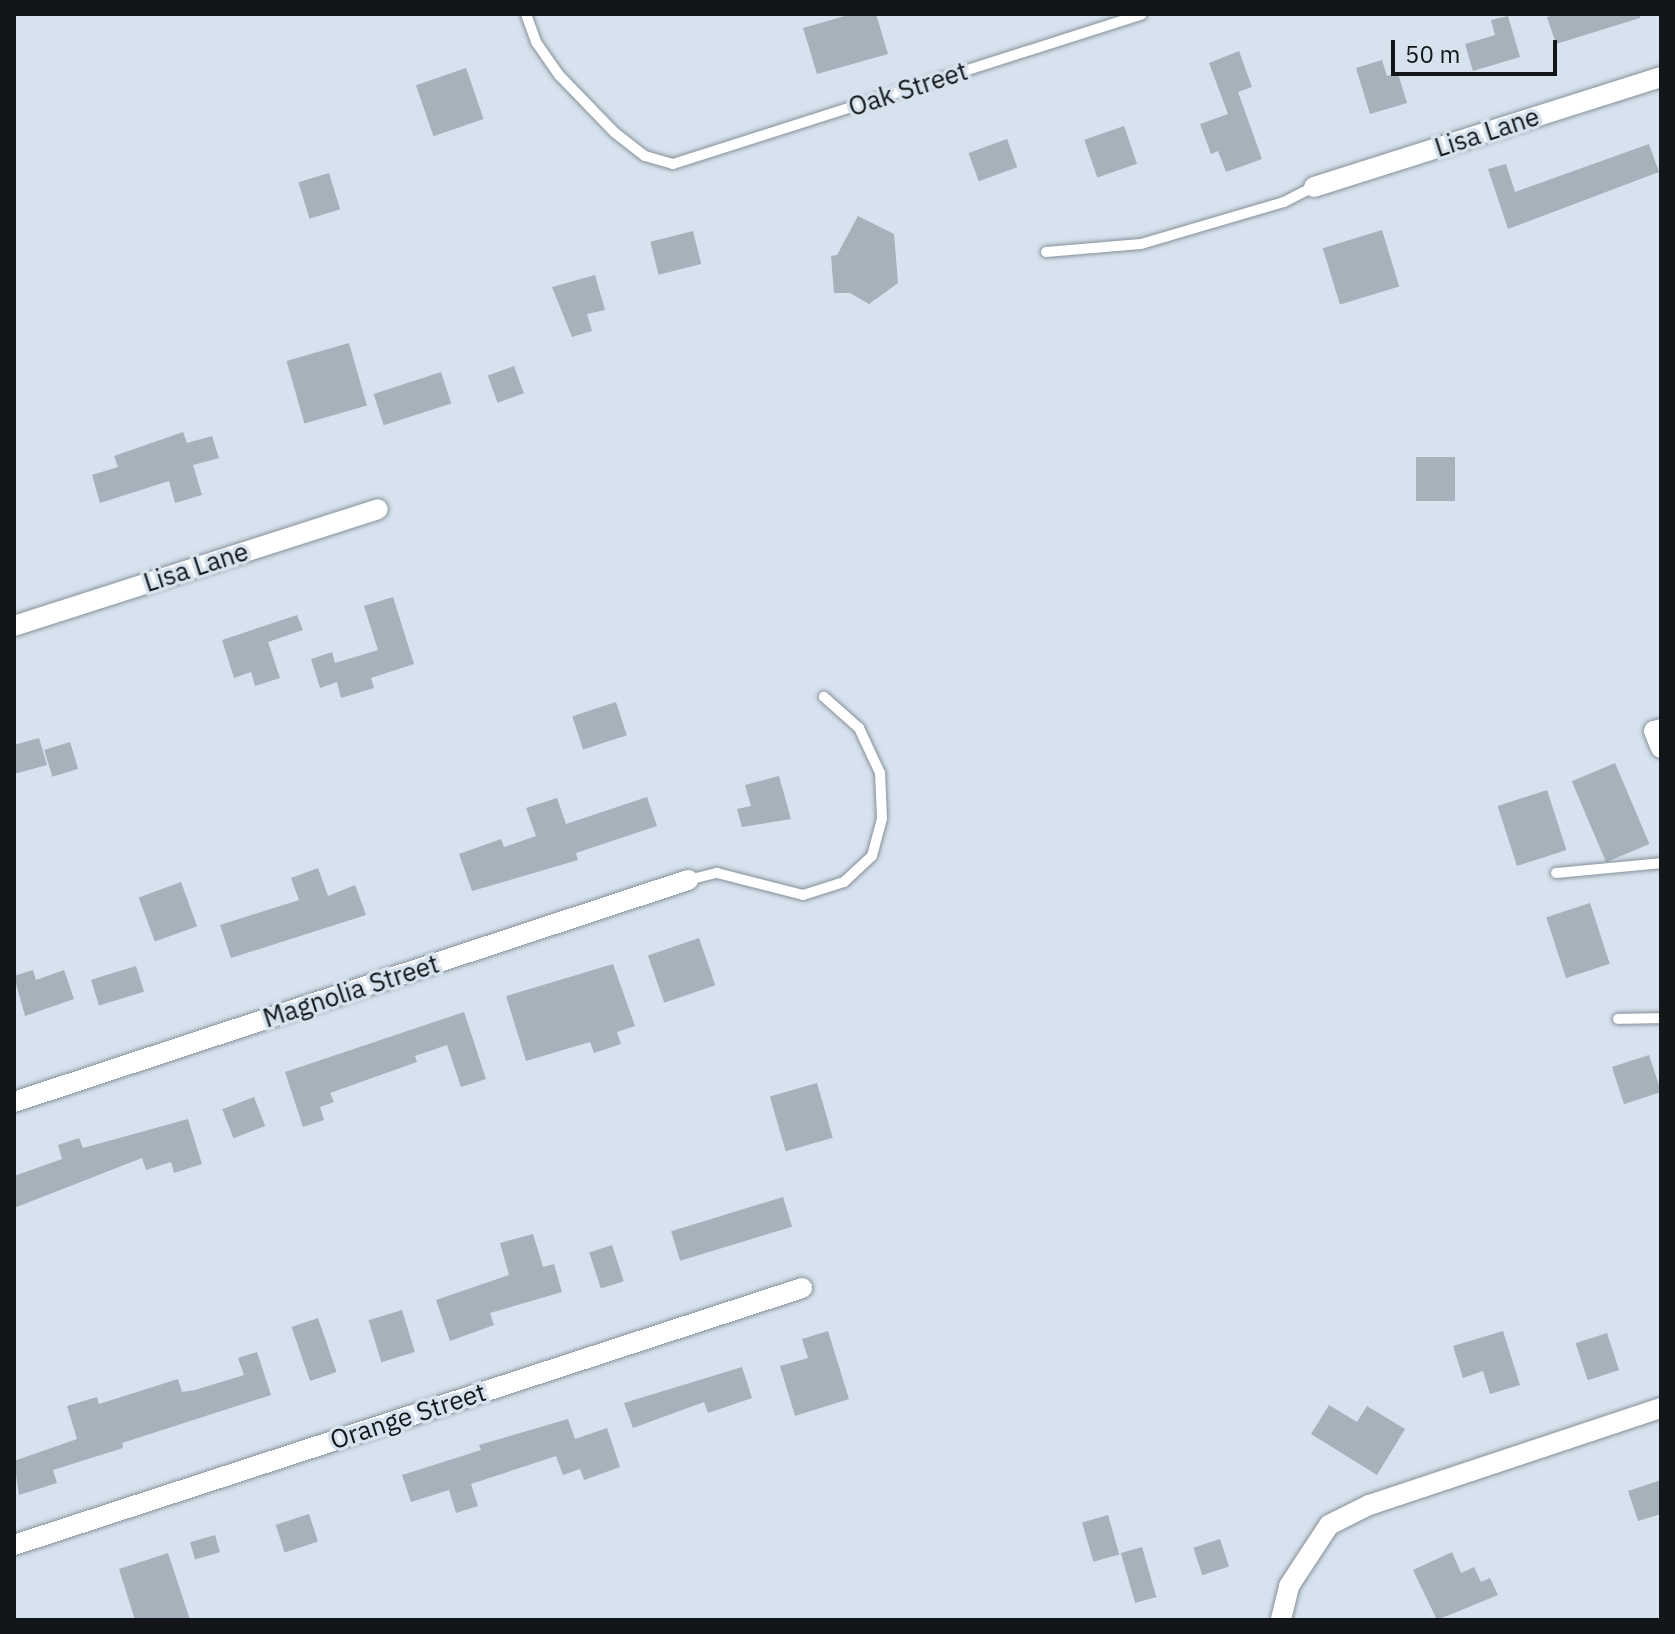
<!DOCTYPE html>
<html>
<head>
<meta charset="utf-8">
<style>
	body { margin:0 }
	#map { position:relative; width:1675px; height:1634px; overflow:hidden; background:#d6e2ed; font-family:"IBM Plex Sans",sans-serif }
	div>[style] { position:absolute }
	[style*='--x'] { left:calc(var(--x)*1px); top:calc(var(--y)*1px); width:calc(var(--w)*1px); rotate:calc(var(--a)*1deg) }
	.building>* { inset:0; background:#a6b1bc; transform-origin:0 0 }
	.roads { filter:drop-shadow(0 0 2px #85909a) drop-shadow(0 0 2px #85909a) }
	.service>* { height:10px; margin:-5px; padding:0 5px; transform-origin:5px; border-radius:5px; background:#fff }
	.minor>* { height:20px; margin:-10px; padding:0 10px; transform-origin:10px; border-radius:10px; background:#fff }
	span { translate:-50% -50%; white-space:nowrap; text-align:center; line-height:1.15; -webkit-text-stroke:7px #d6e2ed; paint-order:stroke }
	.street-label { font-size:26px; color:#121619 }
	.frame { position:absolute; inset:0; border:16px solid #121619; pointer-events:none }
	.scale { position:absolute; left:1391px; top:40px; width:166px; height:36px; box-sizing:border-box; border:4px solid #121619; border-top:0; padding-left:10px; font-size:24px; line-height:28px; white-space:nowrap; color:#121619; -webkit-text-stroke:6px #d6e2ed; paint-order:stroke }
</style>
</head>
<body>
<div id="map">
	<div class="building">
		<div style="clip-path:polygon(852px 14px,876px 14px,888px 54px,817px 74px,803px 28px)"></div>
		<div style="clip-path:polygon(1557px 14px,1640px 14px,1640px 18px,1556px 44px,1547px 17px)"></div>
		<div style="clip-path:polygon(1508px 16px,1520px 57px,1473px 71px,1465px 44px,1495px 35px,1491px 20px)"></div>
		<div style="clip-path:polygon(1239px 51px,1252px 87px,1238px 92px,1262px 159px,1226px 172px,1218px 151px,1211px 154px,1200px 124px,1228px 114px,1209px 63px)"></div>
		<div style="clip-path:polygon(1382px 60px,1387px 76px,1398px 73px,1407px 103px,1370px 114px,1356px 68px)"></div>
		<div style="left:466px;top:68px;width:54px;height:53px;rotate:71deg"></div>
		<div style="left:1124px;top:126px;width:40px;height:42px;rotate:71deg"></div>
		<div style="left:1007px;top:139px;width:30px;height:41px;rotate:70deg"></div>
		<div style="clip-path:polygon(1649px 144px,1659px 172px,1508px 229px,1488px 169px,1506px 164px,1515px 192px)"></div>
		<div style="left:329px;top:173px;width:38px;height:32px;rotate:73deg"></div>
		<div style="clip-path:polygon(858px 216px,894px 234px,898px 283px,869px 304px,850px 293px,834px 293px,831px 256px,837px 255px)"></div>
		<div style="left:1382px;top:230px;width:59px;height:62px;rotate:73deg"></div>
		<div style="left:693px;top:231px;width:34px;height:44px;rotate:76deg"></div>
		<div style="clip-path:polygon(595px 275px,605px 310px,587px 314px,592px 331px,572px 337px,552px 287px)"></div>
		<div style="left:349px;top:343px;width:65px;height:65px;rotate:74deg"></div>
		<div style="left:514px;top:366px;width:29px;height:28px;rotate:70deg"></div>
		<div style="left:441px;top:372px;width:33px;height:71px;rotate:72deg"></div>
		<div style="clip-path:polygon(183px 432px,187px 443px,212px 436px,219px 458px,193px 465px,202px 495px,175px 503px,169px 481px,100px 503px,92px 475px,118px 467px,114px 456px)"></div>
		<div style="left:1416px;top:457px;width:39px;height:44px"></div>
		<div style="clip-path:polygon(393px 597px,414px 664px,371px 678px,374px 688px,341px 698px,337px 682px,320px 688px,311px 659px,332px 652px,335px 663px,378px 650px,364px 606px)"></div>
		<div style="clip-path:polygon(297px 615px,303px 630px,268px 642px,280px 678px,255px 686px,251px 672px,234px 678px,222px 640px)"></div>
		<div style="left:616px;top:702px;width:35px;height:46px;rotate:72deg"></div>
		<div style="clip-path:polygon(39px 738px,47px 765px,14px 774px,14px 745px)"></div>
		<div style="left:70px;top:742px;width:28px;height:27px;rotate:73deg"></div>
		<div style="left:1615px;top:763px;width:88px;height:47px;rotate:67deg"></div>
		<div style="clip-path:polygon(779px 776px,791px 819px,742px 827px,737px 809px,751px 806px,745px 785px)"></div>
		<div style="left:1547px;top:790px;width:63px;height:52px;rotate:72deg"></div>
		<div style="clip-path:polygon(647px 797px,657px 826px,576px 853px,578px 860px,472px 891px,459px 854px,501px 839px,504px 847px,536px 836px,526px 808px,557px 798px,566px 824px)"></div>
		<div style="clip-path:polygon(318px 868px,328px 896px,355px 885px,366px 915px,231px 958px,220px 925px,299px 900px,291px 878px)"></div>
		<div style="left:181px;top:882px;width:47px;height:45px;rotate:70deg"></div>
		<div style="left:1590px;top:903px;width:64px;height:46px;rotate:72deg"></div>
		<div style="left:699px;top:938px;width:50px;height:54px;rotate:71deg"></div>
		<div style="clip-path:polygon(613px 964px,635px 1026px,617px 1032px,621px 1044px,594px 1053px,590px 1042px,526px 1061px,506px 996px)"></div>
		<div style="left:136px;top:966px;width:27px;height:47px;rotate:73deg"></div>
		<div style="clip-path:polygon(33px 970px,36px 980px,64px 970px,74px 999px,25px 1016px,14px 976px)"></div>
		<div style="clip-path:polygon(464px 1012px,486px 1079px,461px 1087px,447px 1045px,415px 1056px,417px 1062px,330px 1093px,334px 1102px,320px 1107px,324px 1120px,303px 1127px,285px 1072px)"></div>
		<div style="left:1649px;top:1055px;width:39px;height:39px;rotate:72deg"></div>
		<div style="left:817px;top:1083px;width:57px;height:49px;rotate:74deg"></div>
		<div style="left:254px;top:1097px;width:31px;height:34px;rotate:69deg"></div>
		<div style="clip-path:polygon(188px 1119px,202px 1164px,174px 1173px,171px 1162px,146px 1170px,142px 1158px,14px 1208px,14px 1176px,62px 1159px,58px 1145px,79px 1138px,83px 1148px)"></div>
		<div style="left:783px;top:1197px;width:31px;height:117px;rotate:73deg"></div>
		<div style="clip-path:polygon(533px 1234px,543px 1267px,554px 1264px,562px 1292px,490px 1313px,494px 1325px,450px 1341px,436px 1300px,509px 1275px,500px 1243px)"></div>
		<div style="left:612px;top:1245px;width:38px;height:24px;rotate:72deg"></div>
		<div style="left:402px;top:1310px;width:44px;height:35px;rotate:73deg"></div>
		<div style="left:318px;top:1318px;width:57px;height:28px;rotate:71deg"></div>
		<div style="clip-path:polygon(828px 1331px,849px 1399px,795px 1416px,780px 1366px,808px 1358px,802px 1339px)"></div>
		<div style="clip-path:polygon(1503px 1331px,1520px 1385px,1490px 1394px,1483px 1371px,1463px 1378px,1453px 1346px)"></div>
		<div style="left:1607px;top:1333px;width:39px;height:33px;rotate:72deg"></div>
		<div style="clip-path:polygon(257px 1352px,271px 1395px,122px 1443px,123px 1448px,53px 1470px,57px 1483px,19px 1495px,14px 1461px,77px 1439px,67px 1406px,97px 1397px,99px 1404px,178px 1379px,182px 1392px,195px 1390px,244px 1375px,238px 1358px)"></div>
		<div style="clip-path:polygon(742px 1367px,752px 1398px,708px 1413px,704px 1402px,633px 1428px,624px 1403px)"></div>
		<div style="clip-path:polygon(1329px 1405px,1357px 1422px,1367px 1406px,1405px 1429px,1377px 1475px,1311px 1434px)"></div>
		<div style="clip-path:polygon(568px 1419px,575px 1439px,607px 1428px,620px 1467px,584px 1480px,580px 1469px,563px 1475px,556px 1456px,471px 1484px,478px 1506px,456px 1513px,449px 1490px,411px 1502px,402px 1475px,481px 1450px,479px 1445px)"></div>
		<div style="clip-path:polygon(1661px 1480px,1661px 1514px,1638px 1521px,1628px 1491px)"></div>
		<div style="left:309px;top:1514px;width:29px;height:35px;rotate:72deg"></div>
		<div style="left:1108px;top:1515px;width:41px;height:27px;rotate:74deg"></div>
		<div style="left:215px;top:1535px;width:18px;height:26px;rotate:74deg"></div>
		<div style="left:1220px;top:1539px;width:29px;height:28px;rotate:72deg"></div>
		<div style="left:1142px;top:1547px;width:52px;height:22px;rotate:74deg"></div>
		<div style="clip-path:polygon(1452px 1552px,1461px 1573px,1474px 1567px,1481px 1582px,1490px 1578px,1498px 1595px,1437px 1620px,1413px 1570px)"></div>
		<div style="clip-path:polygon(168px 1553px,190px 1620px,135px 1620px,119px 1569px)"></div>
	</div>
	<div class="roads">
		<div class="service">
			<div style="--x:526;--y:14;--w:30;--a:70"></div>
			<div style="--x:536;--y:42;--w:40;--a:55.1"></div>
			<div style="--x:559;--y:75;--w:79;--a:46"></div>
			<div style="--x:614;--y:132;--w:39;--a:38"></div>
			<div style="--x:645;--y:156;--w:29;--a:16"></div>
			<div style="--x:673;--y:164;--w:492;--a:-17.7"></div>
			<div style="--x:1046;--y:252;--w:95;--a:-4.8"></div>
			<div style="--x:1141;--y:244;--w:149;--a:-16.4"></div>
			<div style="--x:1284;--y:202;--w:34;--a:-27"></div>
			<div style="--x:1556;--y:873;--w:105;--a:-5.4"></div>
			<div style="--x:688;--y:880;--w:30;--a:-14"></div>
			<div style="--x:717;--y:873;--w:89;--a:14.3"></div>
			<div style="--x:803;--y:895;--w:43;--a:-17.6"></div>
			<div style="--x:844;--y:882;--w:38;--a:-43"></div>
			<div style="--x:872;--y:856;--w:39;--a:-75"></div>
			<div style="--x:882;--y:818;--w:45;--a:-92.5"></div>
			<div style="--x:880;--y:773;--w:50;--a:-115"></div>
			<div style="--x:859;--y:728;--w:47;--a:-138.5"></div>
			<div style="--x:1618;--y:1019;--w:43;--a:-1.3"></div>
		</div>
		<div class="minor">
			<div style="--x:1314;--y:187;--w:364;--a:-17.6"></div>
			<div style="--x:14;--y:626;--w:382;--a:-17.8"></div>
			<div style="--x:1661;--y:729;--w:7;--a:164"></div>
			<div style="--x:1654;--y:731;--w:18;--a:68"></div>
			<div style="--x:14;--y:1102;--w:710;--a:-18.23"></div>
			<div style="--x:14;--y:1545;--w:829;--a:-18.06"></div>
			<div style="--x:1281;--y:1619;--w:34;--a:-76"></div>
			<div style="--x:1289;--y:1586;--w:73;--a:-56.7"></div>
			<div style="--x:1329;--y:1525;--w:45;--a:-26.6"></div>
			<div style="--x:1369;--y:1505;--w:308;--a:-18.4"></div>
		</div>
	</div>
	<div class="street-label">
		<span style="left:908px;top:89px;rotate:-18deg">Oak Street</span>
		<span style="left:1487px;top:132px;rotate:-18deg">Lisa Lane</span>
		<span style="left:196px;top:567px;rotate:-18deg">Lisa Lane</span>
		<span style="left:351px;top:991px;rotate:-18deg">Magnolia Street</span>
		<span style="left:408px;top:1416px;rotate:-18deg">Orange Street</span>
	</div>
	<div class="frame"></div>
	<div class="scale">50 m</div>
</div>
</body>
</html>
